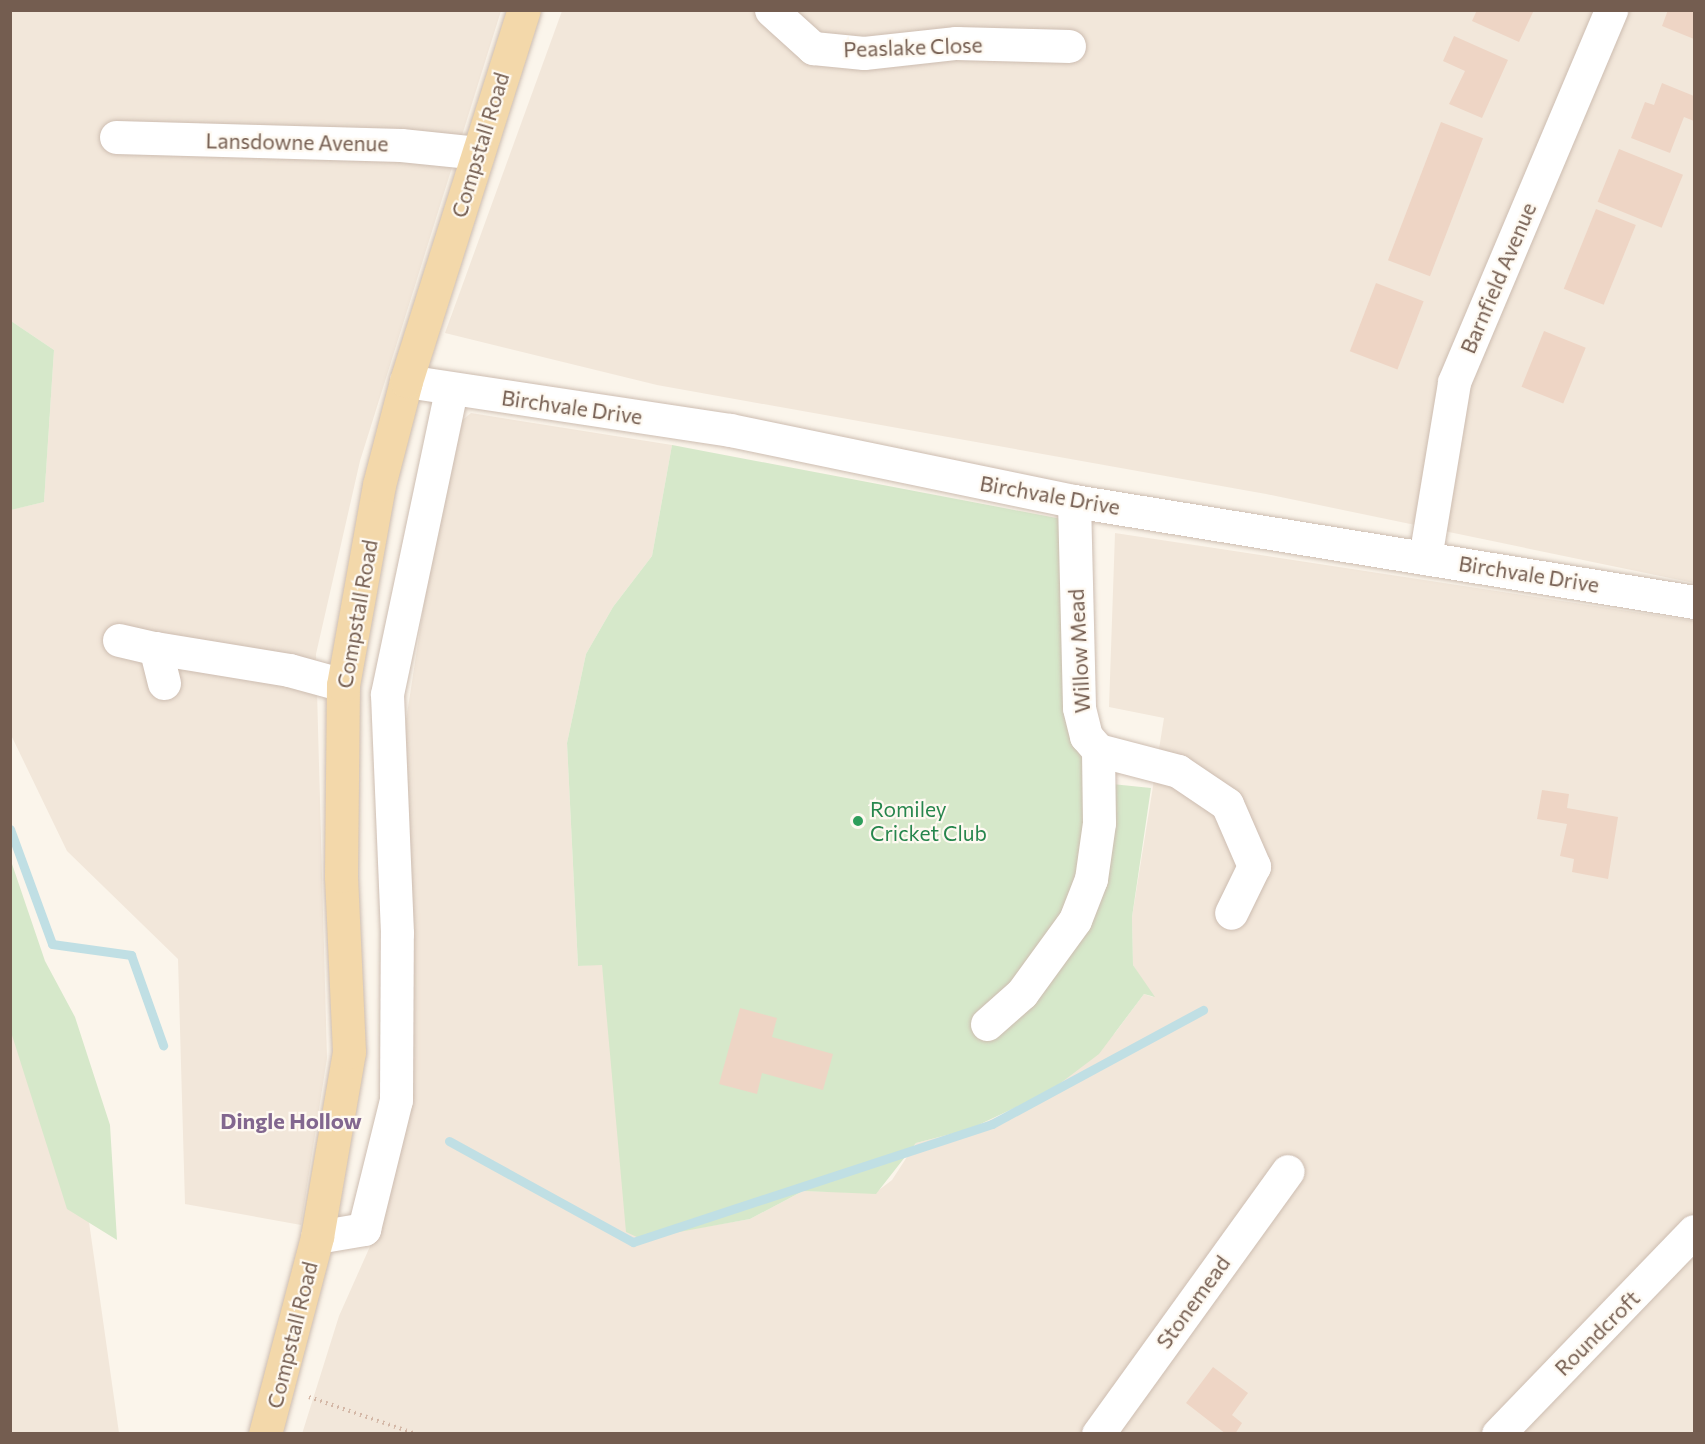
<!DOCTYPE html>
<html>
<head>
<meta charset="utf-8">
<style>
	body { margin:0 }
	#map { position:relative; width:1705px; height:1444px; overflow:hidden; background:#fbf5eb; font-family:Commissioner,sans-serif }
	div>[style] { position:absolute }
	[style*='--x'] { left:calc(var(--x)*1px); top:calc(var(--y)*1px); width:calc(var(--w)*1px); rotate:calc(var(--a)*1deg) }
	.residential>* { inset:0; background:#f2e7da }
	.green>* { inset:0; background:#d6e8ca }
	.stream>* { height:9px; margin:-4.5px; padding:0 4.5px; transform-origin:4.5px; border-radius:4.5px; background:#c0dfe4 }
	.building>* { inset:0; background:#eed5c5; transform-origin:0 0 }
	.path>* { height:4px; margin-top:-2px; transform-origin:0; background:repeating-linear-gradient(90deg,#d4b8a7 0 1.5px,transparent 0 6px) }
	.roads { filter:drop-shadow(0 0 2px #cdbdb1) drop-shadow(0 0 2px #cdbdb1) }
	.minor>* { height:33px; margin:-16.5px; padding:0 16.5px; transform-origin:16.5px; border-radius:16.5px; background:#fff }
	.major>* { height:33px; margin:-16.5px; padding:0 16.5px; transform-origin:16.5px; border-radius:16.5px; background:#f3d8aa }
	.dots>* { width:16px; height:16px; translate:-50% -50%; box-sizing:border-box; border:3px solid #fef9f1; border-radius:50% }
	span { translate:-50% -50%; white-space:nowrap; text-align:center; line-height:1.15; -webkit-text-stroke:4.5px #fef9f1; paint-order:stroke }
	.street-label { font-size:21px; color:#745d50 }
	.leisure-label { font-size:21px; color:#27864d }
	.left { translate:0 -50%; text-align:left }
	.neighbourhood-label { font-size:22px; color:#82678f; font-weight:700 }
	.frame { position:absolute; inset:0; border:12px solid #745d50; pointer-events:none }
</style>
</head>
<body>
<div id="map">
	<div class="residential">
		<div style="clip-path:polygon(11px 11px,501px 11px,360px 461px,316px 654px,327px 1058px,301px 1225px,185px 1204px,178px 959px,67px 851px,11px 735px,10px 510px,44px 502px,54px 350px,11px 321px)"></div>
		<div style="clip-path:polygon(562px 11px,1694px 11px,1694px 583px,1266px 494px,657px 385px,445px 333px)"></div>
		<div style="clip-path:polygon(471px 413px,672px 445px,652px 556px,613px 607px,586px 654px,567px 743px,578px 966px,602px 964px,641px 1238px,750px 1219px,803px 1191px,875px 1193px,892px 1180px,916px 1143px,970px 1129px,1030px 1102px,1115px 1033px,1144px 994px,1153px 997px,1133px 965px,1132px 917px,1164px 718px,1109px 707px,1115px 533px,1694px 621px,1694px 1433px,302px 1434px,339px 1316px,380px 1224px,400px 1154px,405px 1108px,405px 727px,434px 539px,460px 422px)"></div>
		<div style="clip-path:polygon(10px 1010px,60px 1018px,119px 1433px,11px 1433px)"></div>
	</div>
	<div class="green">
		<div style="clip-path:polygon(11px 321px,54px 350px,44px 502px,11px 510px)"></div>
		<div style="clip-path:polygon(672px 445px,1062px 519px,1066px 711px,1112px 784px,1151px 788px,1132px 917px,1133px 965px,1155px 997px,1144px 994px,1099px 1054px,1050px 1091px,970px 1129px,916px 1143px,876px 1194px,803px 1191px,750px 1219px,641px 1239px,626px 1232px,602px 965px,578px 966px,567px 743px,586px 654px,613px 607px,652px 556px)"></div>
		<div style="clip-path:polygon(11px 861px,45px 961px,75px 1017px,110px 1125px,117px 1240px,67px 1209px,11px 1032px)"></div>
	</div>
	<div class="stream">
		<div style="--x:10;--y:829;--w:122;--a:69.9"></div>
		<div style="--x:52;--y:944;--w:80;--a:7.9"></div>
		<div style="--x:131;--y:955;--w:96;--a:70.4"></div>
		<div style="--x:449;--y:1141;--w:210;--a:28.8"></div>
		<div style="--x:633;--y:1242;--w:378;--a:-18.2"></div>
		<div style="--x:992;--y:1124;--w:240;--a:-28.4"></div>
	</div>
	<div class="building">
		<div style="clip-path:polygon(1477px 10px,1534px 10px,1519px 42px,1472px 21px)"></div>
		<div style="clip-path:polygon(1668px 10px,1694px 10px,1694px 39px,1662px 26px)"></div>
		<div style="clip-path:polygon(1454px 36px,1508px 60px,1482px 118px,1449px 104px,1465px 71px,1443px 61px)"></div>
		<div style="clip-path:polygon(1662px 83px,1694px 96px,1694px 121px,1684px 117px,1670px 153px,1631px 138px,1645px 102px,1654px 105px)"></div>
		<div style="left:1441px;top:122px;width:45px;height:148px;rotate:21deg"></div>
		<div style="left:1619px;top:149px;width:69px;height:57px;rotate:22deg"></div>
		<div style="left:1596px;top:209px;width:43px;height:86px;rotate:22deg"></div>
		<div style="left:1376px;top:283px;width:51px;height:73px;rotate:21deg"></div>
		<div style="left:1544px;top:331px;width:45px;height:60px;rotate:22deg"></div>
		<div style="clip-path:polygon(1542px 790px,1569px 794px,1567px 808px,1618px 817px,1608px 879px,1572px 872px,1574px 859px,1560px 856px,1567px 824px,1537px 819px)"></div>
		<div style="clip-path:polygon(740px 1008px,777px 1018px,772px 1037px,833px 1054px,823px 1090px,762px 1073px,757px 1094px,719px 1084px)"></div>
		<div style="clip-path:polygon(1213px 1367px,1248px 1393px,1232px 1415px,1242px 1423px,1235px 1434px,1226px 1434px,1186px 1403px)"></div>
	</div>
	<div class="path">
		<div style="--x:309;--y:1397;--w:113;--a:19.1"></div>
	</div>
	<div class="roads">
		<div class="minor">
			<div style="--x:771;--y:10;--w:57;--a:42.1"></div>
			<div style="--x:813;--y:48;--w:51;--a:5.6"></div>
			<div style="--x:864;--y:53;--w:93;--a:-6.2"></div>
			<div style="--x:956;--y:43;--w:113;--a:1.5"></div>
			<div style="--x:116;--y:137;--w:285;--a:1.6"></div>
			<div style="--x:401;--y:145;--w:77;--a:5.9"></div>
			<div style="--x:406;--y:381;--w:328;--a:8.6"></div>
			<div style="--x:730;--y:430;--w:351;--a:11.7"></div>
			<div style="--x:1074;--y:501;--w:628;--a:9.25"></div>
			<div style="--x:1074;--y:501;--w:207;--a:88.6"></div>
			<div style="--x:1079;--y:708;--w:29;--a:76"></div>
			<div style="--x:1086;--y:736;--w:18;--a:49"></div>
			<div style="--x:1098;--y:750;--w:83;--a:14.7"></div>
			<div style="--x:1178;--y:771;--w:59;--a:34"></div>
			<div style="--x:1227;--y:804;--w:68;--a:66.5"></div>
			<div style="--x:1254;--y:866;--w:52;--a:116.1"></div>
			<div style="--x:1425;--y:558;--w:178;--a:-80.6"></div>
			<div style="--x:1454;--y:382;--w:404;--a:-67.1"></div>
			<div style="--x:119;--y:640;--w:37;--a:13"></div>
			<div style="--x:164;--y:683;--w:36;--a:-104"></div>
			<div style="--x:155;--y:648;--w:136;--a:9.3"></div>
			<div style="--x:289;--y:670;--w:56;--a:15.5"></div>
			<div style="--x:987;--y:1024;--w:47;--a:-41.5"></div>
			<div style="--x:1022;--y:993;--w:90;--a:-54"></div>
			<div style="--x:1075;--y:920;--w:44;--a:-68.7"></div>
			<div style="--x:1091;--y:879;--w:57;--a:-81.9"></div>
			<div style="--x:1099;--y:823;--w:73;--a:-90.8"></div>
			<div style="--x:317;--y:1237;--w:48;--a:-9.7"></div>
			<div style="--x:364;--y:1229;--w:133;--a:-76.1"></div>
			<div style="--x:396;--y:1100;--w:167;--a:-89.7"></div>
			<div style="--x:397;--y:933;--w:239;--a:-92.4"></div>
			<div style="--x:387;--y:694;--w:312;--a:-78.1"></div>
			<div style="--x:1098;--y:1434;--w:324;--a:-54.2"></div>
			<div style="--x:1498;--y:1434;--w:282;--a:-46"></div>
		</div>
		<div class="major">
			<div style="--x:265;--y:1434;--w:204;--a:-75.2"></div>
			<div style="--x:317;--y:1237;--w:188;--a:-80.2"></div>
			<div style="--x:349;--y:1052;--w:176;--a:-92.6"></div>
			<div style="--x:341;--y:876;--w:191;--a:-89.4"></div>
			<div style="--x:343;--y:685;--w:203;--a:-79.8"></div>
			<div style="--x:379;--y:485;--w:107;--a:-75.4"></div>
			<div style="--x:406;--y:381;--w:389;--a:-72.4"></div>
		</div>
	</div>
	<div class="dots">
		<div style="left:858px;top:821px;background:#2e9e5b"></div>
	</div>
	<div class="street-label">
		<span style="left:913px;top:47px;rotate:-2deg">Peaslake Close</span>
		<span style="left:297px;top:142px;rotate:1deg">Lansdowne Avenue</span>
		<span style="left:480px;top:145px;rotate:-73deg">Compstall Road</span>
		<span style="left:1498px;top:278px;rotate:-67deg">Barnfield Avenue</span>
		<span style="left:572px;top:407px;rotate:8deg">Birchvale Drive</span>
		<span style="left:1050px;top:495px;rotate:10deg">Birchvale Drive</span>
		<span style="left:1529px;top:574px;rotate:9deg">Birchvale Drive</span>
		<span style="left:357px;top:614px;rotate:-80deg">Compstall Road</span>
		<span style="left:1079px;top:651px;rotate:-93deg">Willow Mead</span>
		<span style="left:1193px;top:1302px;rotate:-54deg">Stonemead</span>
		<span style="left:1597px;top:1333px;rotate:-45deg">Roundcroft</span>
		<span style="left:292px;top:1335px;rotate:-76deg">Compstall Road</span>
	</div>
	<div class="leisure-label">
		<span class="left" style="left:870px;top:821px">Romiley<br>Cricket Club</span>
	</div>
	<div class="neighbourhood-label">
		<span style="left:291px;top:1121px">Dingle Hollow</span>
	</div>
	<div class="frame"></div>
</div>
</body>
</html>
